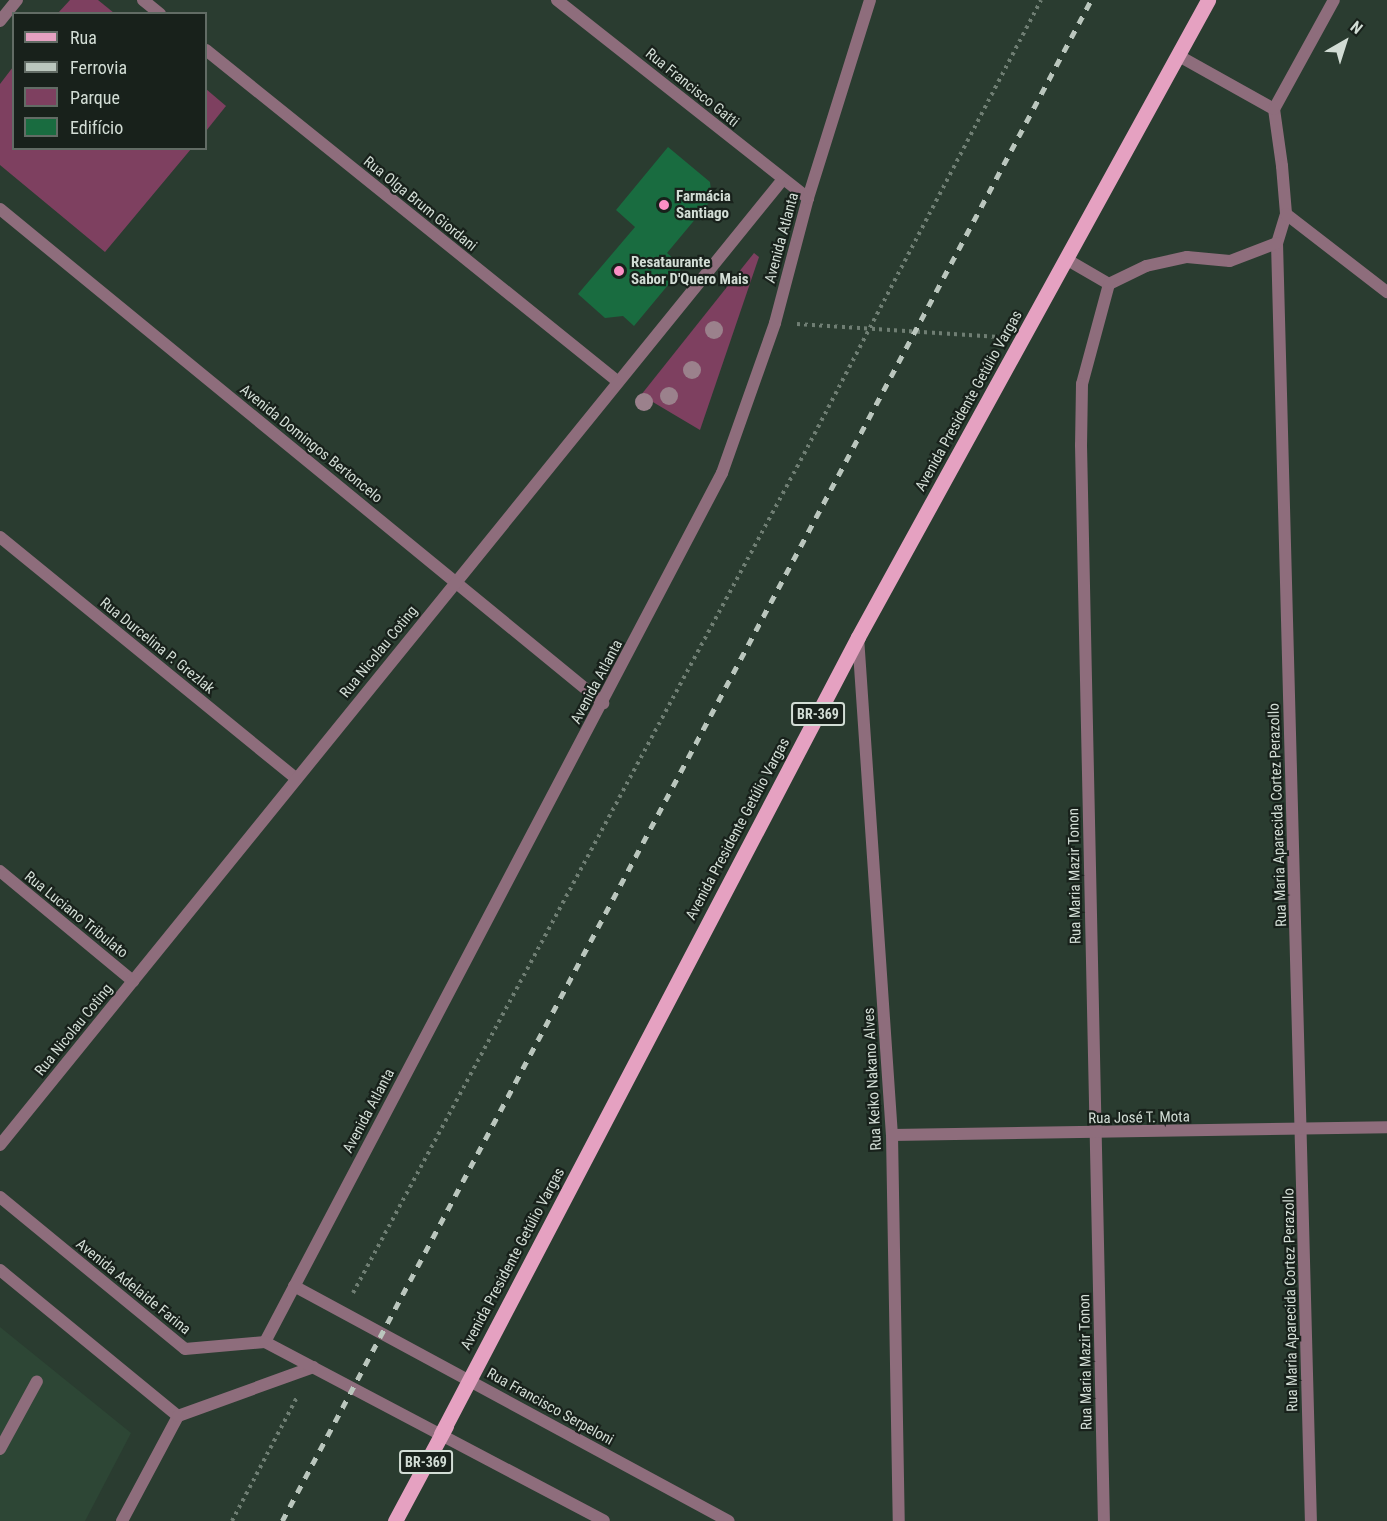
<!DOCTYPE html>
<html>
<head>
<meta charset="utf-8">
<style>
	body { margin:0 }
	#map { position:relative; width:1387px; height:1521px; overflow:hidden; background:#2a3c30; font-family:"Roboto Condensed",sans-serif }
	div>[style] { position:absolute }
	[style*='--x'] { left:calc(var(--x)*1px); top:calc(var(--y)*1px); width:calc(var(--w)*1px); rotate:calc(var(--a)*1deg) }
	.built>* { inset:0; background:#2d4635 }
	.green>* { inset:0; background:#7e4060 }
	.building>* { inset:0; background:#196c40 }
	.path>* { height:4px; margin-top:-2px; transform-origin:0; background:repeating-linear-gradient(90deg,#6f7e73 0 3px,transparent 0 7.5px) }
	.service>* { height:12px; margin:-6px; padding:0 6px; transform-origin:6px; border-radius:6px; background:#8e6d7c }
	.minor>* { height:12px; margin:-6px; padding:0 6px; transform-origin:6px; border-radius:6px; background:#8e6d7c }
	.tertiary>* { height:12px; margin:-6px; padding:0 6px; transform-origin:6px; border-radius:6px; background:#8e6d7c }
	.primary>* { height:15px; margin:-7.5px; padding:0 7.5px; transform-origin:7.5px; border-radius:7.5px; background:#e5a1c1 }
	.rail>* { height:4.5px; margin-top:-2.25px; transform-origin:0; background:repeating-linear-gradient(90deg,#bac6bd 0 8px,transparent 0 16px) }
	.trees>* { width:18px; height:18px; margin:-9px; border-radius:50%; background:#9b818c }
	.dots>* { width:16px; height:16px; translate:-50% -50%; box-sizing:border-box; border:3px solid #18211b; border-radius:50% }
	span { translate:-50% -50%; white-space:nowrap; text-align:center; line-height:1.15; -webkit-text-stroke:4.5px #18211b; paint-order:stroke }
	.shield-label span { padding:2px 4px; background:#18211b; border:2px solid; border-radius:4px; -webkit-text-stroke-width:0 }
	.shield-label { font-size:14px; color:#d2ddd5; font-weight:700 }
	.street-label { font-size:15px; color:#d2ddd5 }
	.poi-label { font-size:15px; color:#d2ddd5; font-weight:700 }
	.left { translate:0 -50%; text-align:left }
	.legend { position:absolute; left:12px; top:12px; width:195px; height:138px; box-sizing:border-box; background:#18211b; border:2px solid #626c65; margin:0; padding:8px 10px; list-style:none; font-size:18px; color:#d2ddd5 }
	.legend li { display:flex; align-items:center; gap:12px; height:30px }
	.legend b { width:30px; border:2px solid #626c65 }
	.north { position:absolute; left:1315px; top:12px; width:60px; height:60px; -webkit-text-stroke:4px #18211b; paint-order:stroke; rotate:39deg; font-size:16px; font-weight:700; line-height:24px; text-align:center; color:#d2ddd5 }
	.north::after { content:''; display:block; margin:auto; width:21px; height:27px; background:#d2ddd5; clip-path:polygon(50% 0,100% 100%,50% 72%,0 100%) }
</style>
</head>
<body>
<div id="map">
	<div class="built">
		<div style="clip-path:polygon(0 1327px,131px 1433px,85px 1521px,0 1521px)"></div>
	</div>
	<div class="green">
		<div style="clip-path:polygon(70px 0,98px 0,114px 13px,58px 13px)"></div>
		<div style="clip-path:polygon(13px 67px,14px 148px,191px 149px,105px 252px,0 165px,0 84px)"></div>
		<div style="clip-path:polygon(206px 89px,226px 106px,206px 131px)"></div>
		<div style="clip-path:polygon(754px 253px,759px 257px,700px 430px,641px 395px)"></div>
	</div>
	<div class="building">
		<div style="clip-path:polygon(668px 147px,710px 182px,712px 199px,667px 253px,683px 267px,634px 326px,623px 316px,605px 318px,578px 294px,635px 227px,616px 210px)"></div>
	</div>
	<div class="path">
		<div style="--x:797;--y:324;--w:199;--a:3.7"></div>
		<div style="--x:353;--y:1293;--w:953;--a:-61.74"></div>
		<div style="--x:804;--y:454;--w:512;--a:-62.43"></div>
		<div style="--x:232;--y:1521;--w:140;--a:-62.3"></div>
	</div>
	<div class="service">
		<div style="--x:0;--y:1449;--w:77;--a:-61.4"></div>
	</div>
	<div class="minor">
		<div style="--x:143;--y:0;--w:22;--a:39"></div>
		<div style="--x:557;--y:0;--w:320;--a:38.3"></div>
		<div style="--x:0;--y:21;--w:27;--a:-51"></div>
		<div style="--x:206;--y:50;--w:526;--a:38.83"></div>
		<div style="--x:1179;--y:56;--w:109;--a:29.2"></div>
		<div style="--x:1274;--y:109;--w:58;--a:82"></div>
		<div style="--x:1282;--y:166;--w:48;--a:85.2"></div>
		<div style="--x:1286;--y:214;--w:30;--a:107"></div>
		<div style="--x:1277;--y:243;--w:1278;--a:88.48"></div>
		<div style="--x:1274;--y:109;--w:124;--a:-61.2"></div>
		<div style="--x:0;--y:209;--w:780;--a:39.33"></div>
		<div style="--x:1286;--y:214;--w:128;--a:37.7"></div>
		<div style="--x:1066;--y:259;--w:50;--a:30.2"></div>
		<div style="--x:1109;--y:284;--w:104;--a:105.1"></div>
		<div style="--x:1082;--y:384;--w:61;--a:90.9"></div>
		<div style="--x:1081;--y:445;--w:1076;--a:88.78"></div>
		<div style="--x:1109;--y:284;--w:41;--a:-25.9"></div>
		<div style="--x:1146;--y:266;--w:42;--a:-12.4"></div>
		<div style="--x:1187;--y:257;--w:43;--a:5.3"></div>
		<div style="--x:1230;--y:261;--w:50;--a:-21"></div>
		<div style="--x:0;--y:537;--w:382;--a:39.2"></div>
		<div style="--x:858;--y:637;--w:499;--a:86.1"></div>
		<div style="--x:892;--y:1135;--w:386;--a:89"></div>
		<div style="--x:0;--y:871;--w:173;--a:39.6"></div>
		<div style="--x:892;--y:1135;--w:495;--a:-0.9"></div>
		<div style="--x:0;--y:1145;--w:1243;--a:-50.97"></div>
		<div style="--x:122;--y:1521;--w:119;--a:-61.9"></div>
	</div>
	<div class="tertiary">
		<div style="--x:0;--y:1197;--w:239;--a:39.4"></div>
		<div style="--x:185;--y:1349;--w:80;--a:-5"></div>
		<div style="--x:0;--y:1270;--w:230;--a:39.4"></div>
		<div style="--x:178;--y:1416;--w:144;--a:-19.9"></div>
		<div style="--x:294;--y:1286;--w:494;--a:28.4"></div>
		<div style="--x:265;--y:1342;--w:982;--a:-62.26"></div>
		<div style="--x:722;--y:473;--w:159;--a:-70.5"></div>
		<div style="--x:775;--y:323;--w:129;--a:-75.2"></div>
		<div style="--x:808;--y:198;--w:207;--a:-72.6"></div>
		<div style="--x:265;--y:1342;--w:383;--a:27.8"></div>
	</div>
	<div class="primary">
		<div style="--x:441;--y:1434;--w:899;--a:-62.38"></div>
		<div style="--x:858;--y:637;--w:727;--a:-61.21"></div>
		<div style="--x:395;--y:1521;--w:108;--a:-61.8"></div>
	</div>
	<div class="rail">
		<div style="--x:282;--y:1521;--w:1723;--a:-61.99"></div>
	</div>
	<div class="trees">
		<div style="left:714px;top:330px"></div>
		<div style="left:692px;top:370px"></div>
		<div style="left:669px;top:396px"></div>
		<div style="left:644px;top:402px"></div>
	</div>
	<div class="dots">
		<div style="left:664px;top:205px;background:#fb8fc5"></div>
		<div style="left:619px;top:271px;background:#fb8fc5"></div>
	</div>
	<div class="shield-label">
		<span style="left:818px;top:714px">BR-369</span>
		<span style="left:426px;top:1462px">BR-369</span>
	</div>
	<div class="street-label">
		<span style="left:692px;top:88px;rotate:39deg">Rua Francisco Gatti</span>
		<span style="left:420px;top:204px;rotate:39deg">Rua Olga Brum Giordani</span>
		<span style="left:782px;top:238px;rotate:-75deg">Avenida Atlanta</span>
		<span style="left:969px;top:401px;rotate:-61deg">Avenida Presidente Getúlio Vargas</span>
		<span style="left:311px;top:444px;rotate:39deg">Avenida Domingos Bertoncelo</span>
		<span style="left:157px;top:646px;rotate:39deg">Rua Durcelina P. Grezlak</span>
		<span style="left:379px;top:652px;rotate:-51deg">Rua Nicolau Coting</span>
		<span style="left:597px;top:682px;rotate:-62deg">Avenida Atlanta</span>
		<span style="left:1278px;top:815px;rotate:-92deg">Rua Maria Aparecida Cortez Perazollo</span>
		<span style="left:738px;top:829px;rotate:-62deg">Avenida Presidente Getúlio Vargas</span>
		<span style="left:1075px;top:876px;rotate:-91deg">Rua Maria Mazir Tonon</span>
		<span style="left:76px;top:915px;rotate:39deg">Rua Luciano Tribulato</span>
		<span style="left:74px;top:1030px;rotate:-51deg">Rua Nicolau Coting</span>
		<span style="left:873px;top:1079px;rotate:-93deg">Rua Keiko Nakano Alves</span>
		<span style="left:369px;top:1111px;rotate:-62deg">Avenida Atlanta</span>
		<span style="left:1139px;top:1118px;rotate:-1deg">Rua José T. Mota</span>
		<span style="left:513px;top:1259px;rotate:-62deg">Avenida Presidente Getúlio Vargas</span>
		<span style="left:133px;top:1287px;rotate:39deg">Avenida Adelaide Farina</span>
		<span style="left:1291px;top:1300px;rotate:-91deg">Rua Maria Aparecida Cortez Perazollo</span>
		<span style="left:1086px;top:1362px;rotate:-91deg">Rua Maria Mazir Tonon</span>
		<span style="left:550px;top:1407px;rotate:29deg">Rua Francisco Serpeloni</span>
	</div>
	<div class="poi-label">
		<span class="left" style="left:676px;top:205px">Farmácia<br>Santiago</span>
		<span class="left" style="left:631px;top:271px">Resataurante<br>Sabor D'Quero Mais</span>
	</div>
	<ul class="legend">
	<li><b style="height:8px;background:#e5a1c1"></b>Rua</li>
	<li><b style="height:8px;background:#bac6bd"></b>Ferrovia</li>
	<li><b style="height:16px;background:#7e4060"></b>Parque</li>
	<li><b style="height:16px;background:#196c40"></b>Edifício</li>
	</ul>
	<div class="north">N</div>
</div>
</body>
</html>
